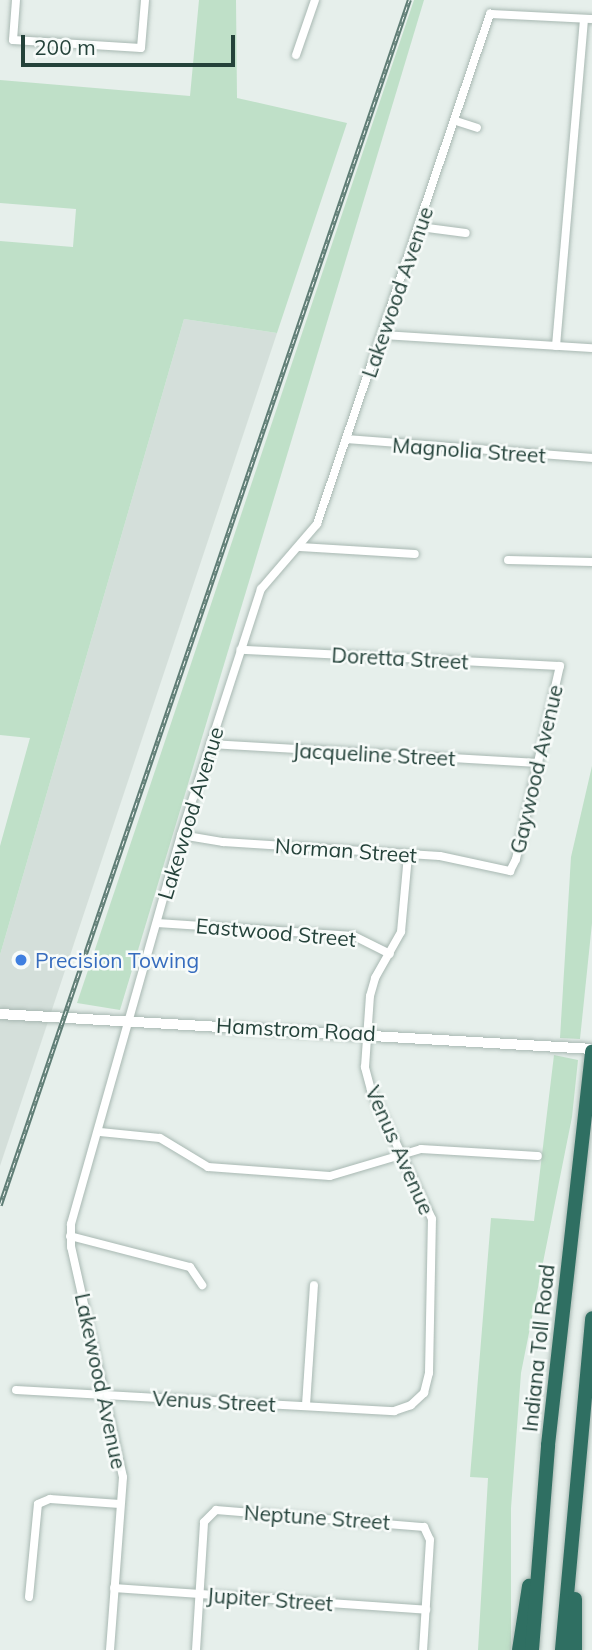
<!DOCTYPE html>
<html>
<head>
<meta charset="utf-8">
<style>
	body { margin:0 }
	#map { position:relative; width:592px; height:1650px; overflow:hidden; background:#e6efeb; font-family:Mulish,sans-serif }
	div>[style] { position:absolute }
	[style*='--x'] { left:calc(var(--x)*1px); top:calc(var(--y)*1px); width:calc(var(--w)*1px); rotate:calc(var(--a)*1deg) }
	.built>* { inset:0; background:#d4dfda }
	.green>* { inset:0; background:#bfe0c8 }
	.roads { filter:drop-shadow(0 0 2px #a8b8b2) drop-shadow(0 0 2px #a8b8b2) }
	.minor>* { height:8px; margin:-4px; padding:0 4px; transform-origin:4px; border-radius:4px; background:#fff }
	.tertiary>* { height:10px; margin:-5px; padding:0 5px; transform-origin:5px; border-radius:5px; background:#fff }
	.motorway>* { height:14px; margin:-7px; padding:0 7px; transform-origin:7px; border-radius:7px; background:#2f6f62 }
	.rail>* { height:4.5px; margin-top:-2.25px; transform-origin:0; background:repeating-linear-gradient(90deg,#f7fbf9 0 5px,#5f7d75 0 10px); box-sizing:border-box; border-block:2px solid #5f7d75 }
	.dots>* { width:19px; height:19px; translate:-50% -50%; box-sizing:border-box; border:4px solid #f7fbf9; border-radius:50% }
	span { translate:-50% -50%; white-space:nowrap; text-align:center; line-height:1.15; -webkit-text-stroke:5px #f7fbf9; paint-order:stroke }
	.street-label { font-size:21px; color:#24423a }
	.shop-label { font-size:21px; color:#366cbe }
	.left { translate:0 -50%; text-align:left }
	.scale { position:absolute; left:21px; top:35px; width:214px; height:32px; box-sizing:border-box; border:4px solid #24423a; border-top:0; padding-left:9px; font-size:21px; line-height:24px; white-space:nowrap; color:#24423a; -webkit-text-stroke:5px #f7fbf9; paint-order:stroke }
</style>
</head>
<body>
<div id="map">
	<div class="built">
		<div style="clip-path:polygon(184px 319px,277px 333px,0 1166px,0 955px)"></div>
	</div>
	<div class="green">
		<div style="clip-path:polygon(199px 0,236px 0,237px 98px,347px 123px,277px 333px,184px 319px,0 955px,0 846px,30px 738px,0 735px,0 241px,73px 247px,76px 209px,0 203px,0 80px,190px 96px)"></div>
		<div style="clip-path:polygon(414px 0,424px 0,120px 1010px,77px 1003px)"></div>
		<div style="clip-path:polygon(592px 766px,592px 923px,580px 1039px,560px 1038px,571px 857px)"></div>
		<div style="clip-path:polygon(554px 1055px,578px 1060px,572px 1117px,521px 1373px,511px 1508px,511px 1650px,478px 1650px,488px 1478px,470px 1477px,491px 1218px,534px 1221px)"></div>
	</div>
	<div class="roads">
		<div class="minor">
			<div style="--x:16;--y:0;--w:40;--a:94.3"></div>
			<div style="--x:13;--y:40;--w:128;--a:3.6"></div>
			<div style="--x:141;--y:48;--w:48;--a:-85.2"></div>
			<div style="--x:296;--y:55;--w:58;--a:-70.9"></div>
			<div style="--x:456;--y:121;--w:22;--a:18"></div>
			<div style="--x:420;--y:227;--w:46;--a:7.4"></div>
			<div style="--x:383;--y:335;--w:209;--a:3.6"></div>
			<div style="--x:556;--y:346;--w:328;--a:-85.1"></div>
			<div style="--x:347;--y:439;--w:246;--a:4.4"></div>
			<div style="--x:300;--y:547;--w:115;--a:3.5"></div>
			<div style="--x:508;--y:560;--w:84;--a:1.4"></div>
			<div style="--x:210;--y:744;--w:329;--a:3.3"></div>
			<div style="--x:181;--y:835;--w:43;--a:9.5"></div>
			<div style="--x:223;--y:842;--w:217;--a:3.7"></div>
			<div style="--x:440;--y:856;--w:72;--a:12.1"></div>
			<div style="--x:510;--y:871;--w:13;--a:-63"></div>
			<div style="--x:516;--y:859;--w:198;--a:-77.2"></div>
			<div style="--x:560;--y:666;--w:320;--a:-177.1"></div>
			<div style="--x:157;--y:923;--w:197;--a:3.8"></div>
			<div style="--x:354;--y:936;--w:40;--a:26.6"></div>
			<div style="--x:100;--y:1132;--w:60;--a:5.7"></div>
			<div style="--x:160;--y:1138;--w:56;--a:31.1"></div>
			<div style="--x:208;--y:1167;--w:122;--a:4.2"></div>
			<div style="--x:330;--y:1176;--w:95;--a:-16.5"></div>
			<div style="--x:421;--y:1149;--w:117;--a:3.4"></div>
			<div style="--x:70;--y:1236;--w:124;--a:14.5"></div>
			<div style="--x:190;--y:1267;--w:22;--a:56"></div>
			<div style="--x:16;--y:1390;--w:379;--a:3.2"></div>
			<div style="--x:394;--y:1411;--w:18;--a:-19"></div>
			<div style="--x:411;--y:1405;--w:18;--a:-43"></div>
			<div style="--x:424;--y:1393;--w:21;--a:-76"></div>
			<div style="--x:429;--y:1373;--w:154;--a:-88.9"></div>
			<div style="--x:432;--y:1219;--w:143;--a:-115.3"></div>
			<div style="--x:371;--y:1090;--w:24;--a:-105"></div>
			<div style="--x:365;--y:1067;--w:71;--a:-86"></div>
			<div style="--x:370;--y:996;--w:19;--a:-74"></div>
			<div style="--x:375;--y:978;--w:53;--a:-60.5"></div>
			<div style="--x:401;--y:932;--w:77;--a:-84.8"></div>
			<div style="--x:306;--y:1405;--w:120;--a:-86.2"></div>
			<div style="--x:114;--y:1588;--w:313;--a:4"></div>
			<div style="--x:29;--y:1597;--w:93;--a:-84.5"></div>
			<div style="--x:38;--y:1504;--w:13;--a:-23"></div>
			<div style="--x:50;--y:1499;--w:70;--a:4.1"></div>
			<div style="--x:110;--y:1650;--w:173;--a:-85.7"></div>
			<div style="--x:123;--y:1477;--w:236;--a:-102.7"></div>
			<div style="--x:71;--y:1247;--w:23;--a:-90"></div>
			<div style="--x:71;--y:1224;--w:404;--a:-74.2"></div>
			<div style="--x:181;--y:835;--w:259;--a:-72"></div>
			<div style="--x:261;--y:589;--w:86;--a:-49.3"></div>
			<div style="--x:317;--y:524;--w:539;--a:-71.26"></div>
			<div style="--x:490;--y:14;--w:102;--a:2.8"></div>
			<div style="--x:196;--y:1650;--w:128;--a:-86.4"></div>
			<div style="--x:204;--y:1522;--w:17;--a:-45"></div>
			<div style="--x:216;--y:1510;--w:209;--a:4.7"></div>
			<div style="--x:424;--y:1527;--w:14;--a:65"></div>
			<div style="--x:430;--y:1540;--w:110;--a:93.6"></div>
		</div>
		<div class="tertiary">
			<div style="--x:0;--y:1014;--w:593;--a:3.38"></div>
		</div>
		<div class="motorway">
			<div style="--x:519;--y:1650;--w:65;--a:-81.1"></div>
			<div style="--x:532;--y:1650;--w:206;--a:-85.5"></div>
			<div style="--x:548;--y:1445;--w:396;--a:-83.6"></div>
			<div style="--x:562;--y:1650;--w:333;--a:-84.8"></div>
			<div style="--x:575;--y:1650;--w:51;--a:-90"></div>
		</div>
	</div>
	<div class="rail">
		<div style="--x:0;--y:1205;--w:1273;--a:-71.25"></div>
	</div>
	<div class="dots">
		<div style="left:21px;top:960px;background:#3f7fe0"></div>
	</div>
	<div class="street-label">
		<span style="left:397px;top:292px;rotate:-71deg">Lakewood Avenue</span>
		<span style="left:469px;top:450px;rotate:4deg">Magnolia Street</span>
		<span style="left:400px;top:658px;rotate:3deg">Doretta Street</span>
		<span style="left:374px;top:754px;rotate:3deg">Jacqueline Street</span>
		<span style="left:536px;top:769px;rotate:-77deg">Gaywood Avenue</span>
		<span style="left:190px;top:813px;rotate:-73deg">Lakewood Avenue</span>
		<span style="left:346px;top:850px;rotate:4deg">Norman Street</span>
		<span style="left:276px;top:932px;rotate:5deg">Eastwood Street</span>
		<span style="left:296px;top:1029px;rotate:3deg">Hamstrom Road</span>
		<span style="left:400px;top:1150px;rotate:66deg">Venus Avenue</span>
		<span style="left:538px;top:1348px;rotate:-84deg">Indiana Toll Road</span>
		<span style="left:101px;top:1381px;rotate:78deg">Lakewood Avenue</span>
		<span style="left:214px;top:1401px;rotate:3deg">Venus Street</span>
		<span style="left:317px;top:1517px;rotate:4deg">Neptune Street</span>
		<span style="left:270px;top:1599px;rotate:4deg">Jupiter Street</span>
	</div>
	<div class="shop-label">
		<span class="left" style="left:35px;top:960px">Precision Towing</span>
	</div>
	<div class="scale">200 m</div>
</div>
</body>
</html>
